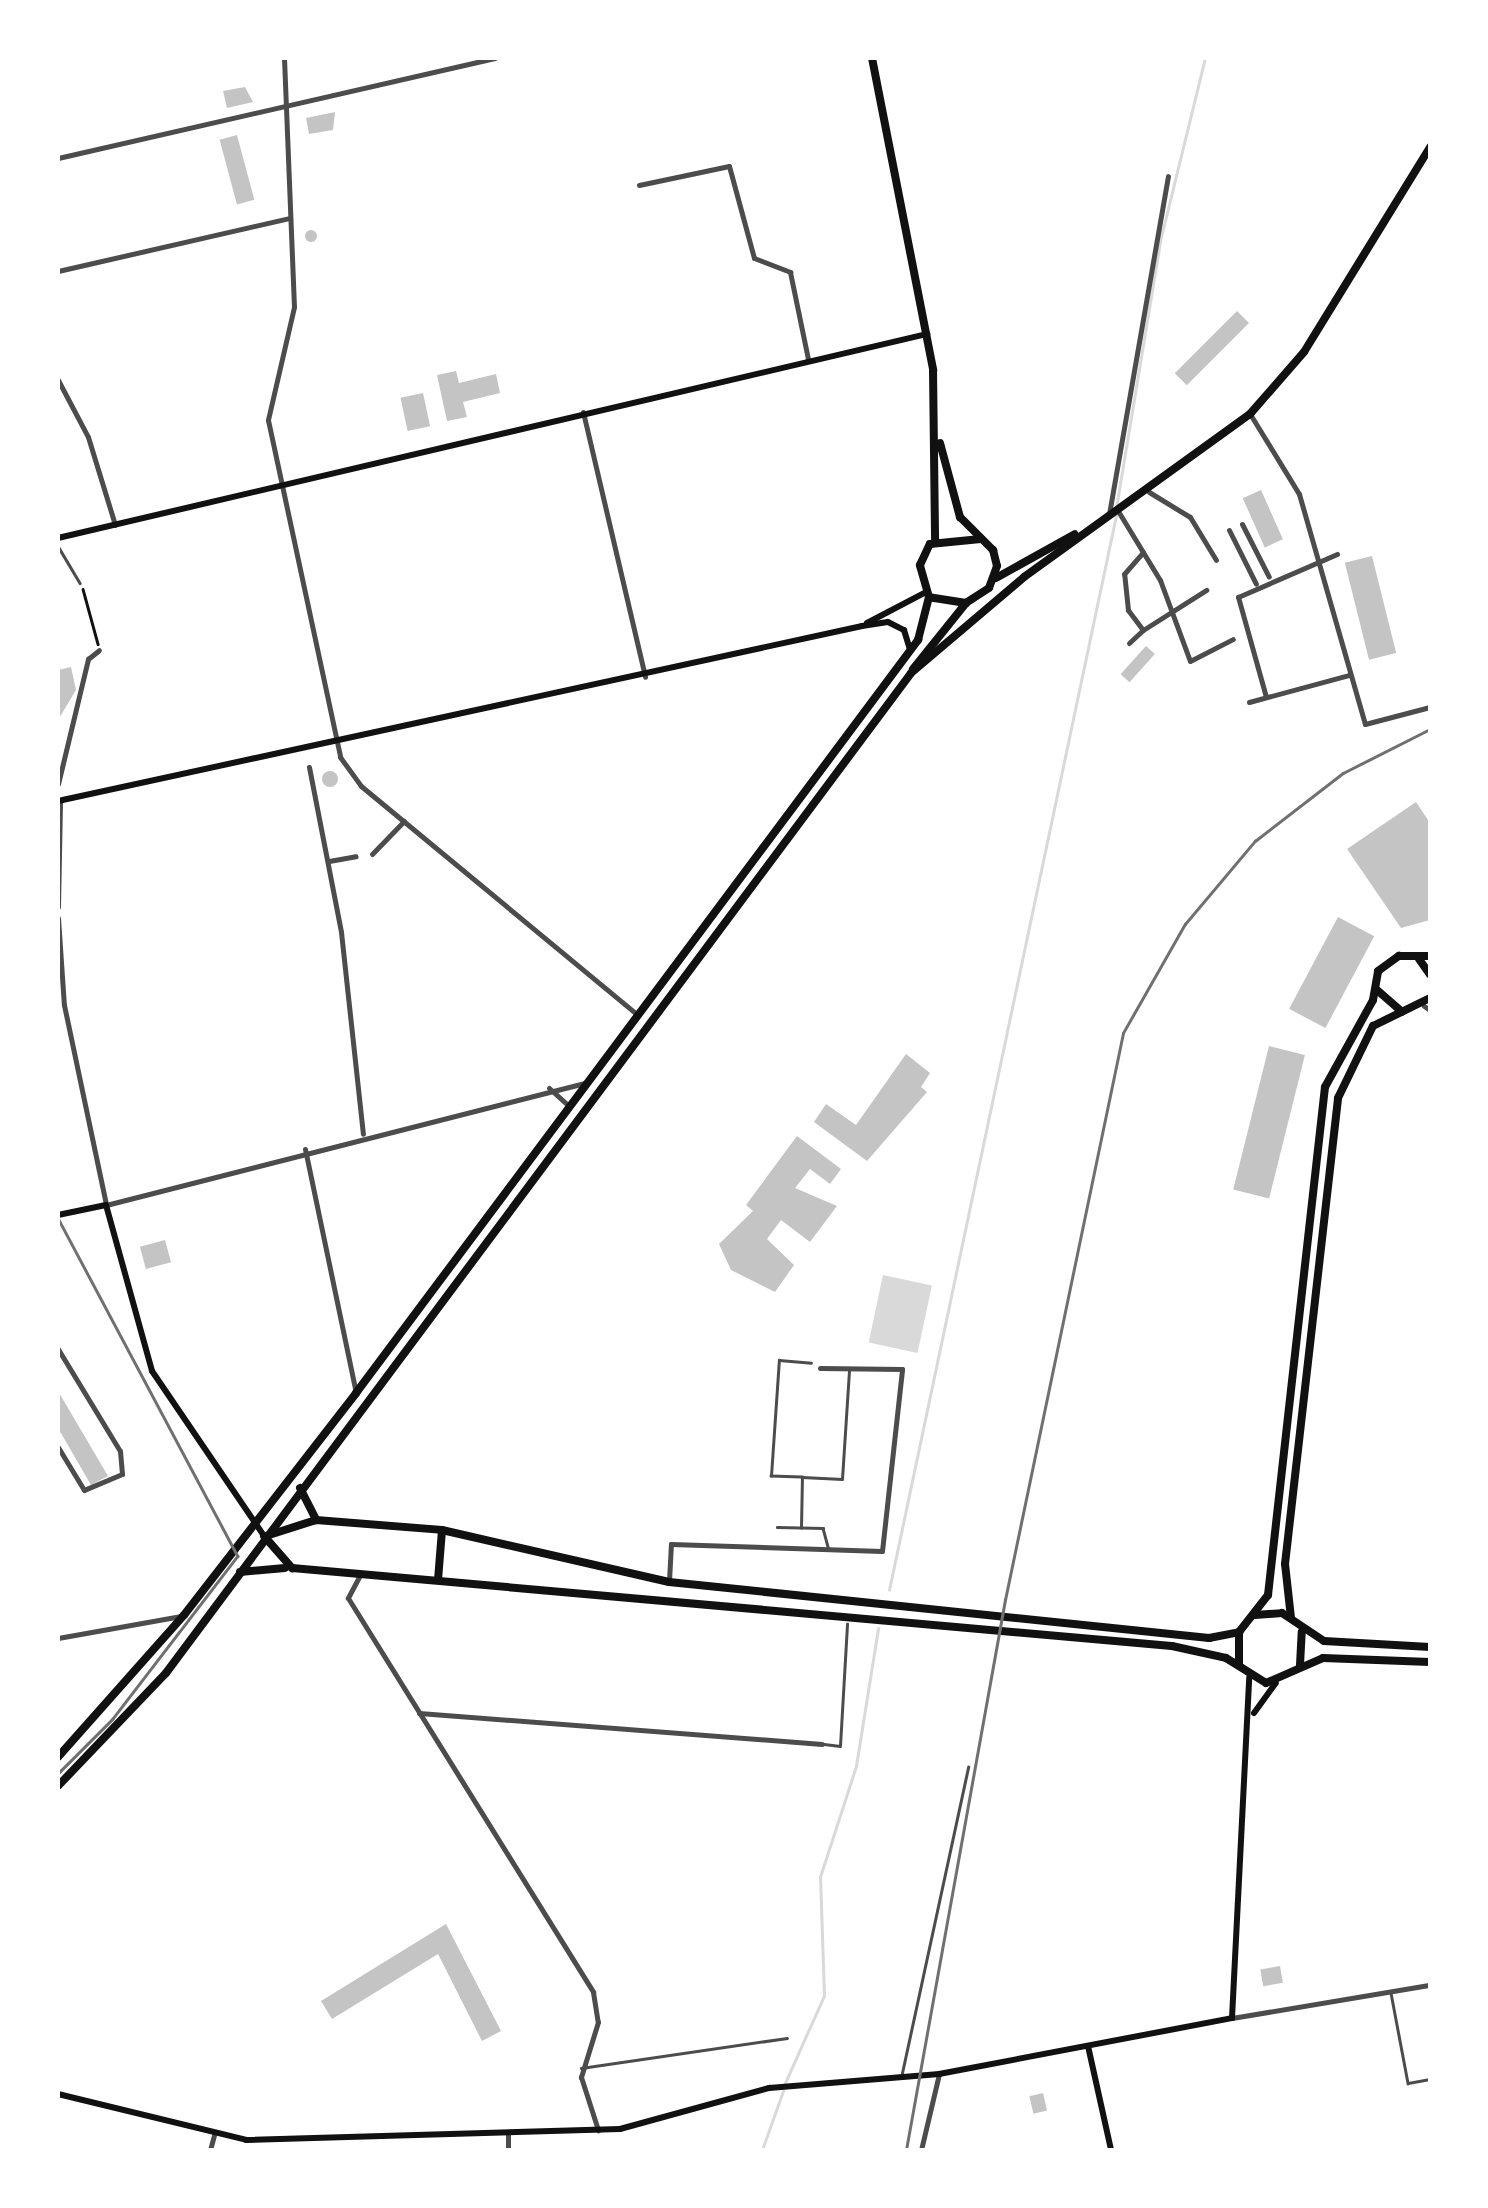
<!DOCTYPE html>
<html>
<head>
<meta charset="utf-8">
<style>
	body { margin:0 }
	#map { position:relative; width:1488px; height:2208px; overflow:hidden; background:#fff; font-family:Mulish,sans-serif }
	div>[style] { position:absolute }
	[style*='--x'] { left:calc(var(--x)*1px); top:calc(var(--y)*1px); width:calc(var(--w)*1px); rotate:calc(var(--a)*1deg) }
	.water>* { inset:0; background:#d9d9d9; transform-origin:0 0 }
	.stream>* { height:2.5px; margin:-1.25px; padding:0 1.25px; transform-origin:1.25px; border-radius:1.25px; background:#d9d9d9 }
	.building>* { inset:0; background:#c4c4c4; transform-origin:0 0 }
	.round { border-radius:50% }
	.path>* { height:2.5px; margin:-1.25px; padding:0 1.25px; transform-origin:1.25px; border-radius:1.25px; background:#111 }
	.service>* { height:2.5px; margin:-1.25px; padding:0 1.25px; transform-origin:1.25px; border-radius:1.25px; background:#4c4c4c }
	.minor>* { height:5px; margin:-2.5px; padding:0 2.5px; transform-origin:2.5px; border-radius:2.5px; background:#4c4c4c }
	.tertiary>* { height:5px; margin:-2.5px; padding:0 2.5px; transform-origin:2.5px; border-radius:2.5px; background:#4c4c4c }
	.secondary>* { height:6px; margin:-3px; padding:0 3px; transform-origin:3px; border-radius:3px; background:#111 }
	.primary>* { height:8px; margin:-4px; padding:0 4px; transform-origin:4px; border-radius:4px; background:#111 }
	.tram>* { height:2.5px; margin:-1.25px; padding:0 1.25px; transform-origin:1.25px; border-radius:1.25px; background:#707070 }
	.rail>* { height:2.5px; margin:-1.25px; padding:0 1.25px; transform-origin:1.25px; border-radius:1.25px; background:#707070 }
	span { translate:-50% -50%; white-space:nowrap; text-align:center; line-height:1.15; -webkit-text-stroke:10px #fff; paint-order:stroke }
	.frame { position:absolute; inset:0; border:60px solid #fff; pointer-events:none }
</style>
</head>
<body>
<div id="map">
	<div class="water">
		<div style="left:883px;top:1275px;width:50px;height:69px;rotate:12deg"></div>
	</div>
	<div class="stream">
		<div style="--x:1116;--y:508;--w:275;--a:-80.6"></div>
		<div style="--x:1161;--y:237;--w:184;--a:-76.2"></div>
		<div style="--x:889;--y:1590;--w:1098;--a:-78.07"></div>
		<div style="--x:785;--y:2083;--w:95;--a:-65.9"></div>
		<div style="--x:824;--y:1996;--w:119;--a:-91.9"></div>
		<div style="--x:820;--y:1877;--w:117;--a:-72"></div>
		<div style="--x:856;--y:1766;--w:139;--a:-80.9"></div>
		<div style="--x:762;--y:2150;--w:63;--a:-70.4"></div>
	</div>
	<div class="building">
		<div style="clip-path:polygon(245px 87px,253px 102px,227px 108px,223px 91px)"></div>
		<div style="clip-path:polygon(335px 112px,333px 130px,309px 134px,306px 118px)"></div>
		<div style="left:237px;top:135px;width:67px;height:18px;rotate:75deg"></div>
		<div class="round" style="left:305px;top:230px;width:12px;height:12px"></div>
		<div style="left:1237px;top:311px;width:17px;height:88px;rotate:45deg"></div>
		<div style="clip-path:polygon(456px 371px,459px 383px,496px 374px,500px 393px,463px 402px,467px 417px,447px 421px,437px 375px)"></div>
		<div style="left:423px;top:393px;width:34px;height:23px;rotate:78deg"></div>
		<div style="left:1261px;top:490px;width:54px;height:20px;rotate:66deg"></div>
		<div style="left:1372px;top:556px;width:100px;height:28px;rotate:76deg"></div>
		<div style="left:1146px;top:646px;width:12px;height:38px;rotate:42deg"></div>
		<div style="clip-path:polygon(71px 667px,76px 690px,58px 720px,58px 670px)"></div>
		<div class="round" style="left:322px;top:771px;width:16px;height:16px"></div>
		<div style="clip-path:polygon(1416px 802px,1430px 823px,1430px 920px,1401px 928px,1347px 849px)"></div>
		<div style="left:1338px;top:917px;width:41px;height:104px;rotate:28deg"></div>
		<div style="left:1269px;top:1046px;width:37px;height:148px;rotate:14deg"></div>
		<div style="clip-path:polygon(906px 1054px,930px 1073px,921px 1087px,927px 1092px,867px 1161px,814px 1122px,826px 1104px,856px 1125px)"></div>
		<div style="clip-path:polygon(797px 1136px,841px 1169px,830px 1184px,810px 1169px,795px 1188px,837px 1206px,810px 1242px,781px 1220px,767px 1239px,794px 1265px,775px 1292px,731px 1270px,719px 1244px,753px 1211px,746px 1205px)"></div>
		<div style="left:165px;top:1240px;width:23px;height:26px;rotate:75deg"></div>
		<div style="clip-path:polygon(58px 1391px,108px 1476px,91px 1485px,58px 1428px)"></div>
		<div style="clip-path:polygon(446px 1924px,501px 2031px,482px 2041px,438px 1954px,332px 2019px,321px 2001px)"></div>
		<div style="left:1280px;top:1966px;width:17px;height:20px;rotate:80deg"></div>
		<div style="left:1043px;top:2093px;width:18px;height:14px;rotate:77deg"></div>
	</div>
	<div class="path">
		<div style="--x:83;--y:589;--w:57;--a:74.7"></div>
	</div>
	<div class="service">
		<div style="--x:58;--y:546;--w:43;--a:59.3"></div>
		<div style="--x:801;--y:1477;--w:30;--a:-178"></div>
		<div style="--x:771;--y:1476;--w:116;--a:-86.1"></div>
		<div style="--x:779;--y:1360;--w:32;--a:5"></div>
		<div style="--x:777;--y:1527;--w:46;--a:1.2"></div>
		<div style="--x:823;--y:1528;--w:20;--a:75"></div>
		<div style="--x:801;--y:1528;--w:51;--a:-88.9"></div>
		<div style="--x:802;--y:1477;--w:40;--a:2.9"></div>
		<div style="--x:842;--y:1479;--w:108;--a:-86.3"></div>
		<div style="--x:824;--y:1744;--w:16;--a:7"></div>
		<div style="--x:840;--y:1746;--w:122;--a:-86.7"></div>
		<div style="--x:1391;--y:1993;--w:92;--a:79.3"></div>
		<div style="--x:1408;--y:2083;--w:22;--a:-10"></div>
		<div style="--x:581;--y:2068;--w:208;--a:-8.3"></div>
		<div style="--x:902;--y:2073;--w:313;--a:-77.8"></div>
	</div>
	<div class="minor">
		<div style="--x:639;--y:185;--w:92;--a:-11.9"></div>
		<div style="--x:729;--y:166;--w:95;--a:74.8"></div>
		<div style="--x:754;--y:258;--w:39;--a:21"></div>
		<div style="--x:790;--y:272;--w:89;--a:78.3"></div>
		<div style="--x:58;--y:271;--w:237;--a:-12.9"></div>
		<div style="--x:58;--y:380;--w:64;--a:62.2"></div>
		<div style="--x:88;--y:437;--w:92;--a:72.9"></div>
		<div style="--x:583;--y:412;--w:272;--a:76.8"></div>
		<div style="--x:1250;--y:414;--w:94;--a:58.5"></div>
		<div style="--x:1299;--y:494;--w:239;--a:74"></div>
		<div style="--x:1365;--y:724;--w:67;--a:-14.7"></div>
		<div style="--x:1149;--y:492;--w:48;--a:31.4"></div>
		<div style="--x:1190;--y:517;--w:50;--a:58.8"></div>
		<div style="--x:1118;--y:511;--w:81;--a:58.7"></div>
		<div style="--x:1160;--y:580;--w:86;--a:69.7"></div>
		<div style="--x:1190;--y:661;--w:48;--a:-27.1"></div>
		<div style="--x:1109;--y:514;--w:343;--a:-80.1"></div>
		<div style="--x:1242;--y:524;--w:59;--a:63"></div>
		<div style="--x:1229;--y:530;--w:60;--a:63.4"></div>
		<div style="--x:1143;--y:630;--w:75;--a:-32.4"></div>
		<div style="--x:1129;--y:643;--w:19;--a:-43"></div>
		<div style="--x:1143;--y:630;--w:25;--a:-127"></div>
		<div style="--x:1128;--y:610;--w:36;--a:-96"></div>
		<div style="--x:1124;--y:574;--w:29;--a:-49"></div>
		<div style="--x:1266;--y:697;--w:104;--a:-105.6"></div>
		<div style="--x:1238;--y:597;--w:108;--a:-23.5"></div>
		<div style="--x:1249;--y:702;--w:104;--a:-15.1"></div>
		<div style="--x:309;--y:767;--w:168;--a:79"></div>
		<div style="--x:341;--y:932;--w:203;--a:83.8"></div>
		<div style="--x:58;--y:784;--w:129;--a:-76.5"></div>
		<div style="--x:88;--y:659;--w:14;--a:-39"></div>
		<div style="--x:372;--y:854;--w:46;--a:-45.9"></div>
		<div style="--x:329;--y:861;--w:27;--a:-10"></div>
		<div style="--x:305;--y:1149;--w:249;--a:78.2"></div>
		<div style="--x:58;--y:1349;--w:119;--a:58.7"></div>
		<div style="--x:120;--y:1451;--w:23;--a:85"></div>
		<div style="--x:122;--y:1474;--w:41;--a:157.2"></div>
		<div style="--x:84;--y:1490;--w:50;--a:-121.2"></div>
		<div style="--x:669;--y:1581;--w:37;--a:-87"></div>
		<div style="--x:671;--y:1544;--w:211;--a:1.9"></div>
		<div style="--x:882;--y:1551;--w:183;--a:-83.7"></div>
		<div style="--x:902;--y:1369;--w:82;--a:-179.3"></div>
		<div style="--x:58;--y:1638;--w:125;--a:-10.1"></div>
		<div style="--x:419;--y:1713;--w:404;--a:4.4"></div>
		<div style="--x:210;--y:2150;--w:16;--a:-75"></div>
	</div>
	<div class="tertiary">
		<div style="--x:284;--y:58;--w:249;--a:87.7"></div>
		<div style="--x:294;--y:307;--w:116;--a:103"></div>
		<div style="--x:268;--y:420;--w:345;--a:77.9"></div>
		<div style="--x:340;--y:757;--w:36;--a:54"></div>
		<div style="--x:361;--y:786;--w:359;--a:39.6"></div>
		<div style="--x:58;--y:158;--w:448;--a:-12.9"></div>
		<div style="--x:58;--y:907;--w:106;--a:-88.9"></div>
		<div style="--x:58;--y:918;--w:87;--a:86.1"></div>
		<div style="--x:64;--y:1005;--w:204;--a:78.1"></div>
		<div style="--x:106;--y:1205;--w:494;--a:-14.3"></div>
		<div style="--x:1424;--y:1006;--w:7;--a:34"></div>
		<div style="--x:549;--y:1088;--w:27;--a:42"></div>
		<div style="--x:360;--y:1575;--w:26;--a:118"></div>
		<div style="--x:348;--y:1598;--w:464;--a:58.1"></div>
		<div style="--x:593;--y:1992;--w:30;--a:81"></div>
		<div style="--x:598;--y:2022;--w:58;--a:107.2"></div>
		<div style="--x:581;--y:2077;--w:56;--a:72.2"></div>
		<div style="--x:1232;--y:2018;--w:201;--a:-9.5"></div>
		<div style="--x:508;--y:2150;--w:16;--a:-90"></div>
		<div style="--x:921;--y:2150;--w:78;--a:-76.7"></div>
	</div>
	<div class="secondary">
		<div style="--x:58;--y:538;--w:893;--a:-13.21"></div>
		<div style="--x:867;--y:623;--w:67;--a:-27.7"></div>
		<div style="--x:58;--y:801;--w:823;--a:-12.28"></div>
		<div style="--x:862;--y:626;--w:26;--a:-9"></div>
		<div style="--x:888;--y:622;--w:18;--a:27"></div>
		<div style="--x:904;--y:630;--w:21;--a:73"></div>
		<div style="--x:58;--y:1215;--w:49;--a:-11.8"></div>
		<div style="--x:106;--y:1205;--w:172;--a:74.5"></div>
		<div style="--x:152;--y:1371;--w:199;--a:55.8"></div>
		<div style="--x:1254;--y:1713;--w:37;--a:-54"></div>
		<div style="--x:1088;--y:2046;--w:107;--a:77.5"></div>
		<div style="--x:58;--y:2094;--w:194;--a:13.7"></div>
		<div style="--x:246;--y:2140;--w:374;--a:-1.7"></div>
		<div style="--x:620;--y:2129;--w:155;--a:-15.4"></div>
		<div style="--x:769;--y:2088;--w:171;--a:-4.7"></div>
		<div style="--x:939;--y:2074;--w:298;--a:-10.8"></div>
		<div style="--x:1232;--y:2018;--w:341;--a:-87.1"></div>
	</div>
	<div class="primary">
		<div style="--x:872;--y:58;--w:318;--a:78.9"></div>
		<div style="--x:933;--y:370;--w:170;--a:89.3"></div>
		<div style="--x:940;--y:443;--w:77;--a:74.9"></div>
		<div style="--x:960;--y:517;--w:47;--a:45"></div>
		<div style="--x:993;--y:550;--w:16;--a:76"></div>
		<div style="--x:997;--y:566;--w:23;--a:110"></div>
		<div style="--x:989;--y:588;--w:27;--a:147"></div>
		<div style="--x:966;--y:603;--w:37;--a:-171"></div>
		<div style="--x:929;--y:597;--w:33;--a:-106"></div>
		<div style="--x:920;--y:565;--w:23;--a:-65"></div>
		<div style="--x:930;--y:544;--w:51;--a:-5.6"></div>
		<div style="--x:996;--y:578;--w:90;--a:-29.1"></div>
		<div style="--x:913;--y:669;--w:85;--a:-51.2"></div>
		<div style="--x:1419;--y:959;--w:19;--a:55"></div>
		<div style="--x:1377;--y:990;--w:33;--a:41"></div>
		<div style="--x:300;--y:1488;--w:36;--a:63"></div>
		<div style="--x:269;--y:1535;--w:49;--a:-17.7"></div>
		<div style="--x:316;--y:1520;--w:126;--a:4.5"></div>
		<div style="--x:442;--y:1530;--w:233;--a:12.9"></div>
		<div style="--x:669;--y:1582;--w:543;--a:5.92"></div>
		<div style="--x:1209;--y:1638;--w:31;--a:-11"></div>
		<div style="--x:264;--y:1536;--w:43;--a:48.8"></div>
		<div style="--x:292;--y:1568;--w:883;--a:5.07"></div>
		<div style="--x:1172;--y:1646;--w:55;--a:12.5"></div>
		<div style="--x:1226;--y:1658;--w:47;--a:32"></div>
		<div style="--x:1266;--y:1683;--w:62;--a:-23.7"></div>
		<div style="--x:1323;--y:1658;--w:107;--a:2.1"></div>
		<div style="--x:240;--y:1572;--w:45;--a:-5.1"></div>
		<div style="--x:438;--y:1580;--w:50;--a:-85.4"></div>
		<div style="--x:1255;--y:1615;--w:27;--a:-4"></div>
		<div style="--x:1282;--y:1613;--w:50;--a:33.7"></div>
		<div style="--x:1324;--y:1641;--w:106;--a:3.2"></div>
		<div style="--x:1291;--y:1618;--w:54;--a:-96.3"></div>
		<div style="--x:1285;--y:1564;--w:469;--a:-83.5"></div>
		<div style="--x:1338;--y:1098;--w:80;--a:-64.1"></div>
		<div style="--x:1373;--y:1026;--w:64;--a:-26.2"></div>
		<div style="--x:1239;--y:1664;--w:32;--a:-90"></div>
		<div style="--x:1239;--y:1632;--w:47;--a:-51.9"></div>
		<div style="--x:1268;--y:1595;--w:511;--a:-83.6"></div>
		<div style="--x:1325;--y:1087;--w:99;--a:-61.1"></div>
		<div style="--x:1373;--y:1000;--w:29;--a:-80"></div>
		<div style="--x:1378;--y:971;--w:26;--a:-36"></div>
		<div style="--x:1399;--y:956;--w:31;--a:0"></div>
		<div style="--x:1300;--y:1665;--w:33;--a:-87"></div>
		<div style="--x:58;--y:1757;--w:190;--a:-48.4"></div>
		<div style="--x:184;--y:1615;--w:281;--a:-52.2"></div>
		<div style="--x:356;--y:1393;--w:940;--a:-53.26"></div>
		<div style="--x:918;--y:640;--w:44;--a:-75.7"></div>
		<div style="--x:58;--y:1786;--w:156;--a:-46.3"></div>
		<div style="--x:166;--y:1673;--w:1247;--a:-53.31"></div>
		<div style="--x:911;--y:673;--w:148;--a:-40.3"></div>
		<div style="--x:1024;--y:577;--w:279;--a:-35.8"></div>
		<div style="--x:1250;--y:414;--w:82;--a:-48.9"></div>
		<div style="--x:1304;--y:352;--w:241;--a:-58.4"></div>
	</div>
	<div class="tram">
		<div style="--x:58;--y:1218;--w:383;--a:62"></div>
		<div style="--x:238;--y:1556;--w:205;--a:127.5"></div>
		<div style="--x:113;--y:1719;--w:78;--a:135"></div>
	</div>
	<div class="rail">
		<div style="--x:906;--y:2150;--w:559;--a:-79.8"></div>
		<div style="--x:1005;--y:1600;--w:579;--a:-78.24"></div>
		<div style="--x:1123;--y:1033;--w:125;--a:-60.4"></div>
		<div style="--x:1185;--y:924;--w:109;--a:-49.9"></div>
		<div style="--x:1255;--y:841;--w:111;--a:-37.7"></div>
		<div style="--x:1343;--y:773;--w:97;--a:-26.8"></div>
	</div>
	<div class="frame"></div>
</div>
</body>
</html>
